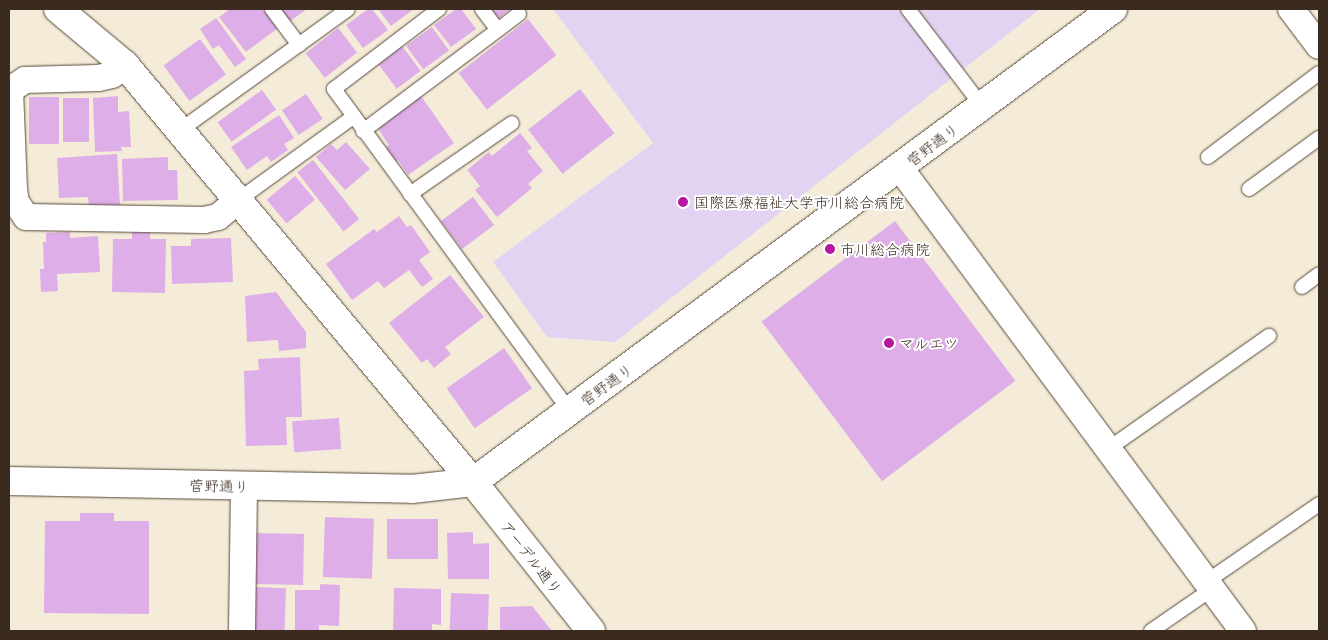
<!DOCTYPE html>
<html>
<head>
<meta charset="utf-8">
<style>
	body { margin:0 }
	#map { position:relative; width:1328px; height:640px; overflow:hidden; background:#f4ecd8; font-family:"Playpen Sans","Klee One",sans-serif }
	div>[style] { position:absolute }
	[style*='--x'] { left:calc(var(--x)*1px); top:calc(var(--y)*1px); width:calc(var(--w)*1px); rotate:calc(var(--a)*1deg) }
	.built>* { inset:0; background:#e3d3f2 }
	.building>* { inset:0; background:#deaee8; transform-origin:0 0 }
	.roads { filter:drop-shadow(0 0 1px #57473a) drop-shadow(0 0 1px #57473a) }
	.service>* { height:14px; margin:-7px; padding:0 7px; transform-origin:7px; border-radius:7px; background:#fff }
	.minor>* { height:26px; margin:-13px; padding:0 13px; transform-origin:13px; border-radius:13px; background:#fff }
	.tertiary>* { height:28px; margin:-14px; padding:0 14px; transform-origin:14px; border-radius:14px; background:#fff }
	.dots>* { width:14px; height:14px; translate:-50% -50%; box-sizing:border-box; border:2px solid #fff; border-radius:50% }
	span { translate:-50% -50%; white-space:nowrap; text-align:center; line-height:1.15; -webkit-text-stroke:4px #fff; paint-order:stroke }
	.street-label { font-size:15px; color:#3b2a1e }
	.poi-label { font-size:15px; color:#3b2a1e }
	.left { translate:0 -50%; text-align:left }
	.frame { position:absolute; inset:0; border:10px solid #3b2a1e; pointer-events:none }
</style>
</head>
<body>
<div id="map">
	<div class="built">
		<div style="clip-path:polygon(553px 9px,1040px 9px,615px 342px,547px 337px,493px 262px,653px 143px)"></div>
	</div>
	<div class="building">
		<div style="clip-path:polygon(230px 9px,263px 9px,278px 28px,246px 52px,219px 17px)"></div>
		<div style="clip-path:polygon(279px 9px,307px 9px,289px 22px)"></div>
		<div style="clip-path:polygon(368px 9px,372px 9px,388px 30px,363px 48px,346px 25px)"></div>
		<div style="clip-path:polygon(378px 9px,414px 9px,391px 26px)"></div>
		<div style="clip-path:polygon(456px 9px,461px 9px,476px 29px,451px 47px,434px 25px)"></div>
		<div style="clip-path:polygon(489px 9px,511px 9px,497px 19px)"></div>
		<div style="clip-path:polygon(216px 18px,246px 59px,235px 67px,219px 45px,213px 49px,200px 29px)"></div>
		<div style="left:528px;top:19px;width:46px;height:88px;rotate:52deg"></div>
		<div style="left:432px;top:27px;width:29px;height:32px;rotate:54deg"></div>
		<div style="left:338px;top:28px;width:31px;height:41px;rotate:52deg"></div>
		<div style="left:200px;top:39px;width:44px;height:45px;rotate:54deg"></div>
		<div style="left:402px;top:46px;width:31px;height:30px;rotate:53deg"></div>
		<div style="left:580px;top:89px;width:56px;height:66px;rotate:52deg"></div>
		<div style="left:262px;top:90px;width:24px;height:55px;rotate:54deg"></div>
		<div style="left:306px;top:94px;width:30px;height:29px;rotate:56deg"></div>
		<div style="clip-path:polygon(118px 96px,118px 112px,129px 111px,131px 147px,121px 147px,122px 151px,95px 152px,93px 98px)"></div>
		<div style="clip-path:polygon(421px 96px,454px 143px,408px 175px,398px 160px,394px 163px,384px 149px,389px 145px,377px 127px)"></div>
		<div style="left:29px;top:97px;width:30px;height:47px"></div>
		<div style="left:63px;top:98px;width:26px;height:44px"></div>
		<div style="clip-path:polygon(279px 115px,294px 138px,284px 144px,288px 150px,271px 162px,267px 156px,247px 170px,231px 147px)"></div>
		<div style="clip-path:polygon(520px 133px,532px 148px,527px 151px,543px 171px,528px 184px,532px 188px,497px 217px,475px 190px,480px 186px,467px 170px,489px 152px,492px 156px)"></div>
		<div style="clip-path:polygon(346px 142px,370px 169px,345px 190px,316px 157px,331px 144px,337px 150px)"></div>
		<div style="clip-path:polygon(117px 154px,120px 205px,89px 206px,88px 197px,59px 198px,57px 158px)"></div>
		<div style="clip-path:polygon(168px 157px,168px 170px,177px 170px,178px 200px,123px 201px,122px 159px)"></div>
		<div style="left:313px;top:160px;width:75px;height:20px;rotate:52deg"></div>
		<div style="left:295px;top:176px;width:31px;height:37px;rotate:50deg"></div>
		<div style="left:473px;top:197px;width:35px;height:40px;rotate:53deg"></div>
		<div style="clip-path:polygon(399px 216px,407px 227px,411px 225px,430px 252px,419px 260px,433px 279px,422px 287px,409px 270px,384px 288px,378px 281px,352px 300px,326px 264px,374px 229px,377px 232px)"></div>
		<div style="left:895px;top:221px;width:200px;height:167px;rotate:53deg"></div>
		<div style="clip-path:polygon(132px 230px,150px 230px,150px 239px,166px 239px,165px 293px,112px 292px,113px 239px,132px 239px)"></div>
		<div style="clip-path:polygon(70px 232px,70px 238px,98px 236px,100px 272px,57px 274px,58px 291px,41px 292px,40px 269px,44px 269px,43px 242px,46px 242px,46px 233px)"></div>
		<div style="clip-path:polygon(231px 238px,233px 282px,172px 284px,171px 246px,191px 246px,191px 239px)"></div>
		<div style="clip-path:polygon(450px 275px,484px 317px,445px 347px,451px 354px,434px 368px,427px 359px,422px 363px,389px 323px)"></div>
		<div style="clip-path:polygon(276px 292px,306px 332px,306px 348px,279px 351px,278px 340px,247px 342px,245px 296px)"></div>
		<div style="left:504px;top:348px;width:49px;height:70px;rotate:55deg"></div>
		<div style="clip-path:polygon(300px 357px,302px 417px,286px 417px,287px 445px,246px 446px,244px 371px,259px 370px,258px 359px)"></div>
		<div style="left:339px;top:418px;width:31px;height:47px;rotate:86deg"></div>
		<div style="clip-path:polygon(80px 513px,114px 513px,114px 521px,149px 521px,149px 614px,44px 613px,45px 521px,80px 521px)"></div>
		<div style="left:325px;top:517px;width:49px;height:60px;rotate:2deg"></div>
		<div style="left:387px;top:519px;width:51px;height:40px"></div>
		<div style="clip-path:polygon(473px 532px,473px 544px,489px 543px,489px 579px,448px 579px,447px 533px)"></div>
		<div style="left:252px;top:533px;width:52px;height:51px;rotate:1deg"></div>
		<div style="clip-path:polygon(320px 584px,340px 585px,339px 626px,319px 625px,319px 631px,295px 631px,295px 590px,320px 590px)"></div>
		<div style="left:251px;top:587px;width:35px;height:44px;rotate:2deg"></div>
		<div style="clip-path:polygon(394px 588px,441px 589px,441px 625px,432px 624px,432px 631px,393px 631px)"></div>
		<div style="left:451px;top:593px;width:38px;height:38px;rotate:2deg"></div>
		<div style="clip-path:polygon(532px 606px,552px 631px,500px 631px,500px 607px)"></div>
	</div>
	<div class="roads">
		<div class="service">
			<div style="--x:272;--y:9;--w:45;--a:53.1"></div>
			<div style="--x:439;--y:9;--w:132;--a:142.7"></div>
			<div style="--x:334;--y:89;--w:399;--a:53.8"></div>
			<div style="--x:482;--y:9;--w:26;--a:53"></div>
			<div style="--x:908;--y:9;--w:122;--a:52.7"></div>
			<div style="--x:179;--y:131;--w:208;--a:-35.8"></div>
			<div style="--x:363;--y:131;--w:195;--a:-36.9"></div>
			<div style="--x:1208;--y:157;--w:139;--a:-37.1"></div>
			<div style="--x:1249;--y:189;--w:87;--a:-36.1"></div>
			<div style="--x:410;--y:194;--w:124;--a:-34.8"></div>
			<div style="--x:237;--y:201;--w:143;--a:-35.9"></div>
			<div style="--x:1302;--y:287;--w:21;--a:-37"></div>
			<div style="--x:1108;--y:449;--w:197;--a:-35.1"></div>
			<div style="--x:1206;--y:582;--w:137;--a:-34.6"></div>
			<div style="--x:1151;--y:631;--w:74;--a:-34.5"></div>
		</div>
		<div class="minor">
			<div style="--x:1291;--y:9;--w:46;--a:52.9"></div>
			<div style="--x:125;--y:65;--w:16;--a:142"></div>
			<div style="--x:112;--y:75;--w:14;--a:168"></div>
			<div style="--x:98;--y:78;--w:73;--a:178.4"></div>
			<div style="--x:25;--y:80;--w:18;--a:146"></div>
			<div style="--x:10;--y:90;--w:100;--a:87.7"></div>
			<div style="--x:14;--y:190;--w:12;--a:81"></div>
			<div style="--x:16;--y:202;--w:18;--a:56"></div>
			<div style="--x:26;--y:217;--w:178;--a:1"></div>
			<div style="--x:204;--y:220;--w:14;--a:-12"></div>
			<div style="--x:218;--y:217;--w:25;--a:-40"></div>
			<div style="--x:900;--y:168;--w:576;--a:53.47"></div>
			<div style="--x:242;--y:631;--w:145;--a:-89.2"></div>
		</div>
		<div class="tertiary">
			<div style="--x:58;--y:9;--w:87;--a:39.9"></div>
			<div style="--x:125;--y:65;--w:543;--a:50.15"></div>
			<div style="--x:473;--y:482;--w:190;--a:51.6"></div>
			<div style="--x:9;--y:481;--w:403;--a:1.1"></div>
			<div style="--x:412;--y:489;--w:61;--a:-6.5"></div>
			<div style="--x:473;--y:482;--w:796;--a:-36.47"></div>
		</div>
	</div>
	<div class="dots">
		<div style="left:683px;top:202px;background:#b5179e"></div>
		<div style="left:830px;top:249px;background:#b5179e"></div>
		<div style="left:889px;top:343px;background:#b5179e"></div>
	</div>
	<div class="street-label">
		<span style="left:932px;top:144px;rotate:-37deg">菅野通り</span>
		<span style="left:606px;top:384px;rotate:-36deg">菅野通り</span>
		<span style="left:219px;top:485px;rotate:1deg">菅野通り</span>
		<span style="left:532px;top:557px;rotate:52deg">アーデル通り</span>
	</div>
	<div class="poi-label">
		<span class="left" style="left:694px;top:202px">国際医療福祉大学市川総合病院</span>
		<span class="left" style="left:840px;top:249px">市川総合病院</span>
		<span class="left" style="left:899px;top:343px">マルエツ</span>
	</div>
	<div class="frame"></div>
</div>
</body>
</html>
